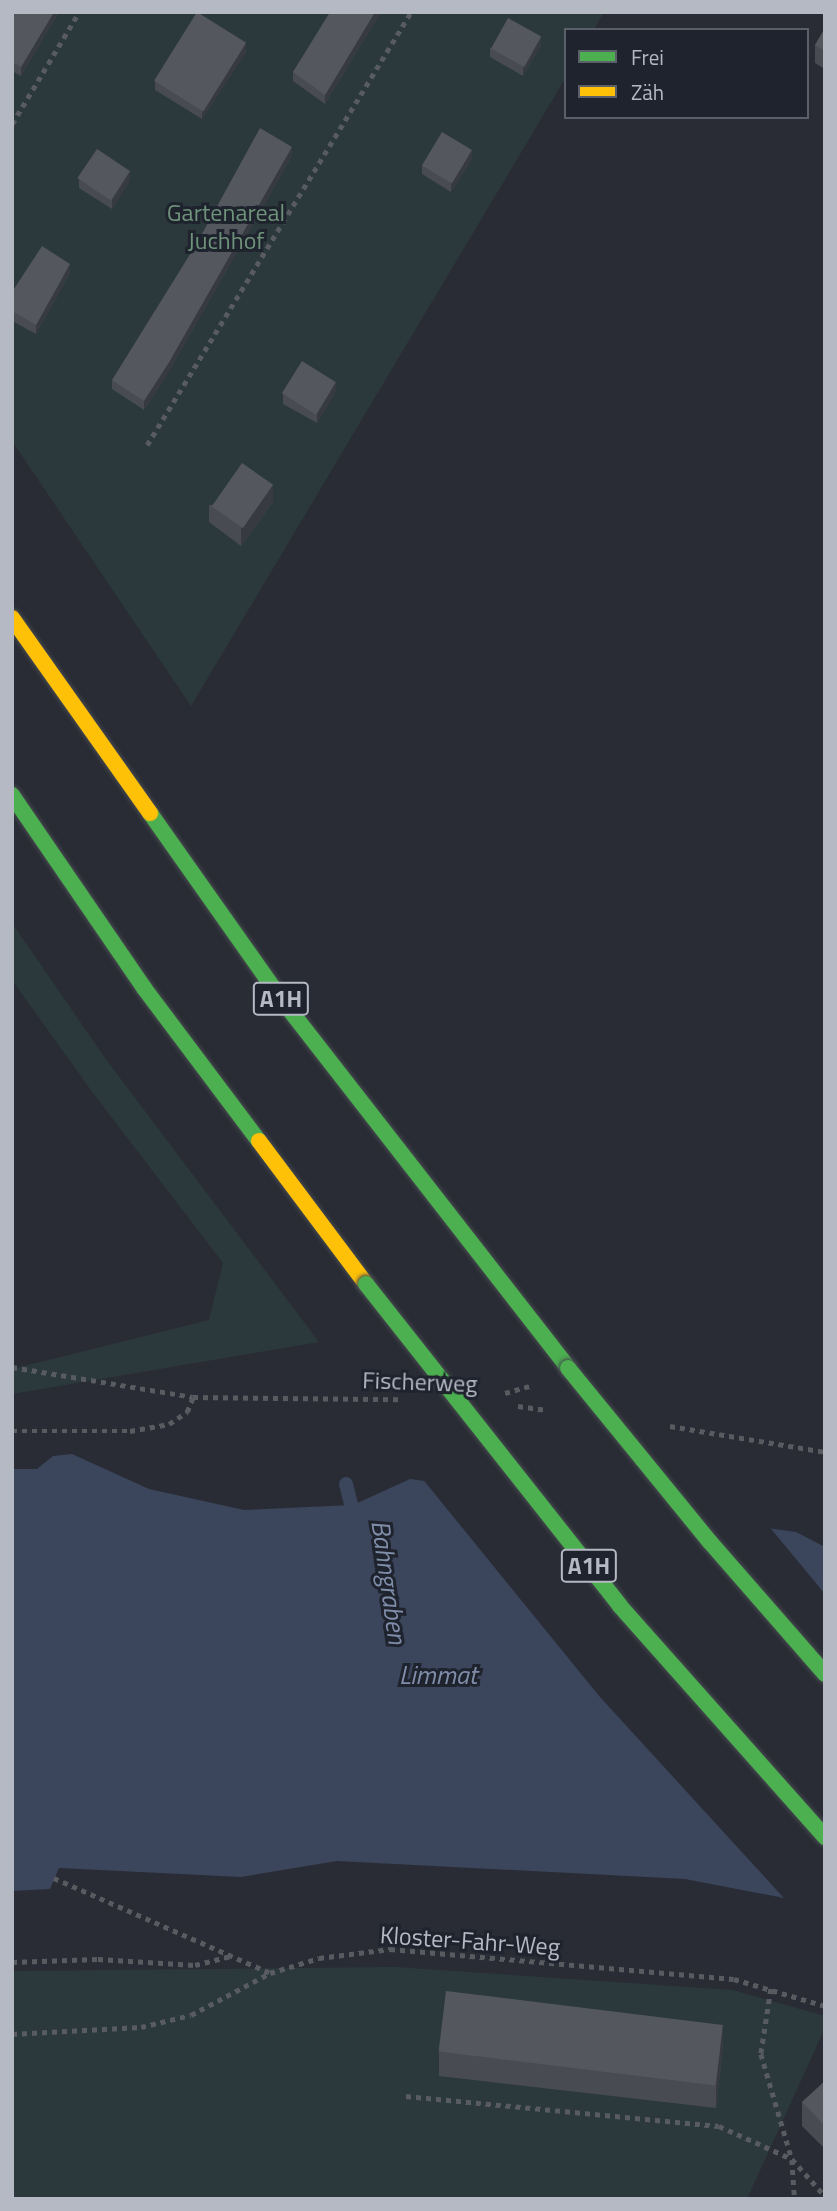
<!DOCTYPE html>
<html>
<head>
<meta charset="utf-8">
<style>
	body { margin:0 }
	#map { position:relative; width:837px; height:2211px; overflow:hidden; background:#292c34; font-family:"Titillium Web",sans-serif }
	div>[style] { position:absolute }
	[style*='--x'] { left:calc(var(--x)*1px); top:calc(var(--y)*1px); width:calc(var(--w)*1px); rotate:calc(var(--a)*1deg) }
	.green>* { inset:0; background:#2b393c }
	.water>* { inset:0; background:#3b455b }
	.pier>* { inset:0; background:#292c34 }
	.stream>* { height:14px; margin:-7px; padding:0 7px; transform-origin:7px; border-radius:7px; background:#3b455b }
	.path>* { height:4.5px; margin-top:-2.25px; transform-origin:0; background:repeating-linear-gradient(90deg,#585b60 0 5px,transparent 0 10px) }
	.roads { filter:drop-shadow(0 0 2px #46494f) drop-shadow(0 0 2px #46494f) }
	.fast>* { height:16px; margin:-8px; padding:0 8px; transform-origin:8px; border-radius:8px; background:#4caf50 }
	.slow>* { height:16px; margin:-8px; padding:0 8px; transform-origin:8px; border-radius:8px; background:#ffc107 }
	.bridges { filter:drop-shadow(0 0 2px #46494f) drop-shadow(0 0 2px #46494f) }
	.fast-bridge>* { height:16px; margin:-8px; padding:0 8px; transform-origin:8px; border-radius:8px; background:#4caf50 }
	.wall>* { inset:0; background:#484b52 }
	.shaded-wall>* { inset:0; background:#373a41 }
	.building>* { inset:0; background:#54575e; transform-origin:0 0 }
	span { translate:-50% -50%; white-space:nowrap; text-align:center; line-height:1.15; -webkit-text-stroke:6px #1e232d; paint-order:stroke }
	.shield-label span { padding:2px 5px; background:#1e232d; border:2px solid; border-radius:5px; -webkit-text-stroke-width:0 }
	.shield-label { font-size:23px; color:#b4b9c4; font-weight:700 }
	.park-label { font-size:24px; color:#6e927a }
	.street-label { font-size:24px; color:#b4b9c4 }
	.water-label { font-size:26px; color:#7f8da9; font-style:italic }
	.frame { position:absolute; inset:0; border:14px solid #b4b9c4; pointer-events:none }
	.legend { position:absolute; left:564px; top:28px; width:245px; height:91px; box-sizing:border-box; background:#1e232d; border:2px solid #5a5f69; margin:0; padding:9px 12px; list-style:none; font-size:21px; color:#b4b9c4 }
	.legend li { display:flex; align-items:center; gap:14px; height:35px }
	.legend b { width:35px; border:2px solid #5a5f69 }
</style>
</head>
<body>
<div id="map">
	<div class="green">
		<div style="clip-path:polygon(12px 12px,604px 12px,594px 30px,566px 30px,566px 77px,191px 706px,12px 441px)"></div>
		<div style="clip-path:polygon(12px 923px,105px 1058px,319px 1342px,12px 1394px,12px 1369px,209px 1320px,223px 1263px,93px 1093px,12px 980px)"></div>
		<div style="clip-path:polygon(395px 1967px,733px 1990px,825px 2016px,825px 2028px,747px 2199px,12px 2199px,12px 1971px)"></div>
	</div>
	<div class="water">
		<div style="clip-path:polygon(72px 1454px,149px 1489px,244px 1510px,353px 1505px,410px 1479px,796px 1532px,825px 1547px,825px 1906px,685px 1879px,337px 1861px,241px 1877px,59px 1868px,50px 1889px,12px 1891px,12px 1469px,37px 1469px,53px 1456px)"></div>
	</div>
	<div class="pier">
		<div style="clip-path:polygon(421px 1477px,767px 1524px,825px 1594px,825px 1909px,788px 1902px,783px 1897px,600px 1697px)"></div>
	</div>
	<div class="stream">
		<div style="--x:346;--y:1484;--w:41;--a:76"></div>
	</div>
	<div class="path">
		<div style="--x:12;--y:124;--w:131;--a:-59.1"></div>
		<div style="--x:147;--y:445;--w:507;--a:-58.63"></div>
		<div style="--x:12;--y:1367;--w:183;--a:9.4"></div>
		<div style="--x:193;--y:1397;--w:208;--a:0.6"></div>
		<div style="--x:505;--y:1393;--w:26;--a:-16"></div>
		<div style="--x:518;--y:1406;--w:29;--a:8"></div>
		<div style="--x:670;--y:1426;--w:157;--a:9.5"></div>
		<div style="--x:12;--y:1431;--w:118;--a:0"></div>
		<div style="--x:130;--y:1431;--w:40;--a:-10"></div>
		<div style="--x:169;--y:1424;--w:22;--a:-34"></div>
		<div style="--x:187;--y:1412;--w:16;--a:-68"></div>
		<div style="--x:54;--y:1878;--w:236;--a:23.7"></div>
		<div style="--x:12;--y:1962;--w:86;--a:-2"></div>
		<div style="--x:98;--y:1959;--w:97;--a:3.5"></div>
		<div style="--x:195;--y:1965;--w:36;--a:-14"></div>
		<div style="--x:771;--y:1989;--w:66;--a:98.7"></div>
		<div style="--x:761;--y:2054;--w:109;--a:73.6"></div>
		<div style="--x:792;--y:2159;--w:50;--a:48.3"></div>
		<div style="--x:12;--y:2034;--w:129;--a:-3.1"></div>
		<div style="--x:141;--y:2027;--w:51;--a:-13.5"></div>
		<div style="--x:191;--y:2015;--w:89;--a:-28"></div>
		<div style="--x:270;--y:1973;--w:51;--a:-17"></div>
		<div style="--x:319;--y:1958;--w:72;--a:-7.2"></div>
		<div style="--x:390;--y:1949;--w:345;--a:5"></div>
		<div style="--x:734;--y:1979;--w:95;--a:16.5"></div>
		<div style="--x:406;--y:2096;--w:314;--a:5.5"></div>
		<div style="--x:719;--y:2126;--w:80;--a:24.3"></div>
		<div style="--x:792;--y:2160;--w:39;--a:86"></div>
	</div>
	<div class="roads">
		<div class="fast">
			<div style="--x:12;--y:795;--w:234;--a:55.6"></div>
			<div style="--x:144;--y:988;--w:191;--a:53.1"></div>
			<div style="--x:150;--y:813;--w:229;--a:54.8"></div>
			<div style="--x:282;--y:1000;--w:466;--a:52.1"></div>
		</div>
		<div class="slow">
			<div style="--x:12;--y:618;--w:239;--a:54.7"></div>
			<div style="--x:259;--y:1141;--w:179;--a:53.2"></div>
		</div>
	</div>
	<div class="bridges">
		<div class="fast-bridge">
			<div style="--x:366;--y:1284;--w:410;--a:51.7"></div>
			<div style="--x:620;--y:1606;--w:309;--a:48.4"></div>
			<div style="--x:568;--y:1368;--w:225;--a:50.8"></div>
			<div style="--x:710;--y:1542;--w:175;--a:48.9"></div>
		</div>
	</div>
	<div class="wall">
		<div style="clip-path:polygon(12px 12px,59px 12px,21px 76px,12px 71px)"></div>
		<div style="clip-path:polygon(334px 12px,381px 12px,325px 104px,293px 81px,293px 72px)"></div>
		<div style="clip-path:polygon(825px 28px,825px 69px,815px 63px,815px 45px)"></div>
		<div style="clip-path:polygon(541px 45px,523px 76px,490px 57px,490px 48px)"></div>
		<div style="clip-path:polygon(246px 52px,202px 119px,155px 90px,155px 81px)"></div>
		<div style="clip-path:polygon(292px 156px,168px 373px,144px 410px,112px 389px,112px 380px)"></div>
		<div style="clip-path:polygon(472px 159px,451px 192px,422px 174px,422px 165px)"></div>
		<div style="clip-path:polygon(79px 179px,130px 180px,112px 209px,79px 188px)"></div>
		<div style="clip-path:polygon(70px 273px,36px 334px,12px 321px,12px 292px)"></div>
		<div style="clip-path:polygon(336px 391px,317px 423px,283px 404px,283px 394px)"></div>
		<div style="clip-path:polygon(273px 502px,241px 546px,209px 522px,209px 505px)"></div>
		<div style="clip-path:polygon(723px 2046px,716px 2108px,439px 2076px,439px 2052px)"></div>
		<div style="clip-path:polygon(825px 2081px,825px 2149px,802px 2126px,802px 2102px)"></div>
	</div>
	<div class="shaded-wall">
		<div style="clip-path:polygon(54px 12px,59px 12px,21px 76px,21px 67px)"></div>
		<div style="clip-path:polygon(375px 12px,381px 12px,325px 104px,325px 95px)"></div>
		<div style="clip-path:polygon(541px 36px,541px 45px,523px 76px,523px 67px)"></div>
		<div style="clip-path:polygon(246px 43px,246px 52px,202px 119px,202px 110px)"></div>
		<div style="clip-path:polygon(292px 147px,292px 156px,168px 373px,144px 410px,144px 401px)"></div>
		<div style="clip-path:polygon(472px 150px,472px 159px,451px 192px,451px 183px)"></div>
		<div style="clip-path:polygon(130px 171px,130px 180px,112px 209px,112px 200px)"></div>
		<div style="clip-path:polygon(70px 264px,70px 273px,36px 334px,36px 325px)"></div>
		<div style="clip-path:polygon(336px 382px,336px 391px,317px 423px,317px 414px)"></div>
		<div style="clip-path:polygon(273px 485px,273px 502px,241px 546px,241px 528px)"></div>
		<div style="clip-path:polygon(723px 2023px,723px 2046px,716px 2108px,716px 2085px)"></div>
	</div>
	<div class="building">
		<div style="clip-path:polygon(12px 12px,54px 12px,21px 67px,12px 62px)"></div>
		<div style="left:197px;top:12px;width:58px;height:81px;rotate:32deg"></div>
		<div style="clip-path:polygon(330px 12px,334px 13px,334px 12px,375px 12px,325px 95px,293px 72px)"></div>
		<div style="left:508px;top:18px;width:38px;height:35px;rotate:29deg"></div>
		<div style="clip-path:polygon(825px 28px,825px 51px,815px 45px)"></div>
		<div style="clip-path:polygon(260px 128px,292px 147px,168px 364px,144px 401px,112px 380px,197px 243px)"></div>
		<div style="left:442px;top:132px;width:35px;height:39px;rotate:31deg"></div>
		<div style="left:97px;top:149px;width:40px;height:35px;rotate:34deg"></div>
		<div style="clip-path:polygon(42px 246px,70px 264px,36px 325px,12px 311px,12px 292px)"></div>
		<div style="left:302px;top:361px;width:40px;height:38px;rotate:32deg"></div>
		<div style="left:242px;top:463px;width:38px;height:53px;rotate:35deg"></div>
		<div style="left:446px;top:1991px;width:279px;height:61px;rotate:7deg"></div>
		<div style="clip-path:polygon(825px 2081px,825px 2126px,802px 2102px)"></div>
	</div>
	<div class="shield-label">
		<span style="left:281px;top:999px">A1H</span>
		<span style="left:589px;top:1566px">A1H</span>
	</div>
	<div class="park-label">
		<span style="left:226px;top:227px">Gartenareal<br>Juchhof</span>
	</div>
	<div class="street-label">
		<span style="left:420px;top:1382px;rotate:2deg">Fischerweg</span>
		<span style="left:470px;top:1941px;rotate:4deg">Kloster-Fahr-Weg</span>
	</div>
	<div class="water-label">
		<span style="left:389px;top:1582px;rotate:82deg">Bahngraben</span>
		<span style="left:438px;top:1675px">Limmat</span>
	</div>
	<div class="frame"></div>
	<ul class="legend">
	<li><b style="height:9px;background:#4caf50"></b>Frei</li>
	<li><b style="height:9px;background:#ffc107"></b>Zäh</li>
	</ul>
</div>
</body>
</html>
